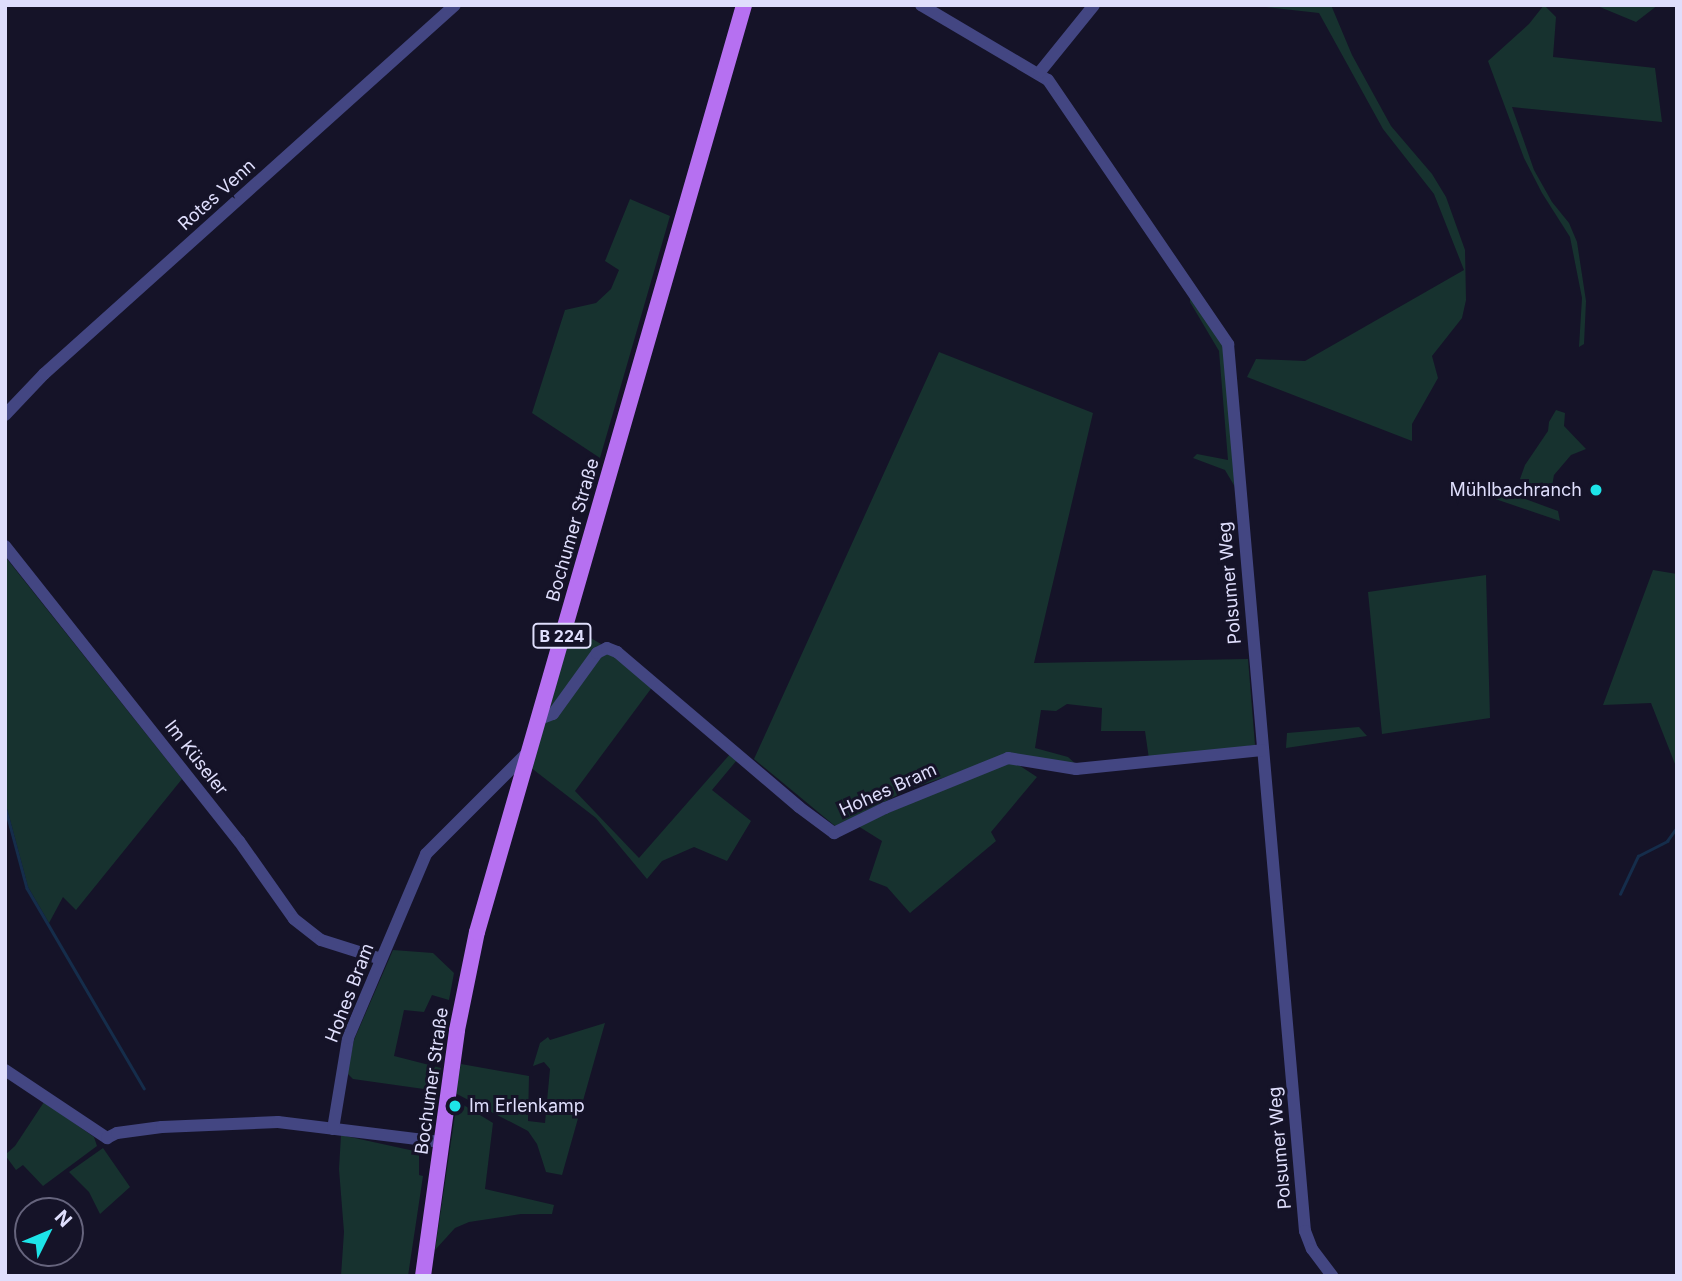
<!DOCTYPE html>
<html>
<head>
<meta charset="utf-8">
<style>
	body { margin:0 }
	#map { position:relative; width:1682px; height:1281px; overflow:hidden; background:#151328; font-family:Inter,sans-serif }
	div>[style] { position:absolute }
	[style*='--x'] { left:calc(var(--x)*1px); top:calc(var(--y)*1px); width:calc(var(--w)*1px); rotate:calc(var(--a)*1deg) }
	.green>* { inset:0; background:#17322f }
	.stream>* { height:2.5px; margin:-1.25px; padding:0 1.25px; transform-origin:1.25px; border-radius:1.25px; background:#152d4b }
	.minor>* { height:12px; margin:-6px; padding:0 6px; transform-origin:6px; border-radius:6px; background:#434682 }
	.major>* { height:16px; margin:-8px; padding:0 8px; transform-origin:8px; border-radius:8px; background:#b670f1 }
	.dots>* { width:19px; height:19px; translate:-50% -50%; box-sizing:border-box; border:4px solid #151328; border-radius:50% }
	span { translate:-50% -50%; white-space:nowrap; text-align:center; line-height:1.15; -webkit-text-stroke:6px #151328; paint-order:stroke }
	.shield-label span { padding:2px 5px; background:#151328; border:2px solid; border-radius:5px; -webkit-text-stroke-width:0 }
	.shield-label { font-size:16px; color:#dfdefc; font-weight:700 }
	.street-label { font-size:18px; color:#dfdefc }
	.poi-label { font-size:18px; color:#dfdefc }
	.right { translate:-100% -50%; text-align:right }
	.left { translate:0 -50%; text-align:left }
	.frame { position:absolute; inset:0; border:7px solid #dfdefc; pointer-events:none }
	.north { position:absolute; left:14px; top:1197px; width:70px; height:70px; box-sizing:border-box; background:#151328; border:2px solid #66647d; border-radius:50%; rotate:47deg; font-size:19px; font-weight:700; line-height:28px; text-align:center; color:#dfdefc }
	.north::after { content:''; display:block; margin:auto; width:24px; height:32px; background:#1de4e8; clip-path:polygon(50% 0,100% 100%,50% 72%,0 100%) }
</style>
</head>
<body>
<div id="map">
	<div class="green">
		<div style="clip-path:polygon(1249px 5px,1331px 5px,1352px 55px,1391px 126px,1432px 174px,1446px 197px,1465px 250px,1466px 300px,1462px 318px,1432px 356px,1438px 378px,1412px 424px,1412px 441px,1247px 377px,1256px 359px,1305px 361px,1464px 270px,1434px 194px,1383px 129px,1319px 13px)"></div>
		<div style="clip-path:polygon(1544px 5px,1556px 17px,1553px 57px,1655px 68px,1662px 122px,1512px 107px,1534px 170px,1552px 202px,1569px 223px,1577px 242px,1586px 301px,1584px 344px,1579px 347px,1582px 298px,1570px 237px,1542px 193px,1524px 158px,1488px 61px,1529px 24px)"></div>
		<div style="clip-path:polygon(1595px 5px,1658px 5px,1636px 22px)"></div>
		<div style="clip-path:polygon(630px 199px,670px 216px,600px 458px,532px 413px,565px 310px,596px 303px,611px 289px,619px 270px,605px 261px)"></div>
		<div style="clip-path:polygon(1190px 293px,1227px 352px,1235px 487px,1225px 470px,1193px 458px,1197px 454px,1228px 460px,1219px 351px,1190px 302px)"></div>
		<div style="clip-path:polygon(939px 352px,1093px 413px,1034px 663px,1248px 659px,1255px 745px,1149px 759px,1145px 731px,1101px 731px,1102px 708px,1067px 704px,1056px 711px,1041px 710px,1035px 748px,1068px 757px,1079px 767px,1013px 755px,912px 788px,835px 826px,754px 759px)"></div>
		<div style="clip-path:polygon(1556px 410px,1565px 413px,1564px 426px,1586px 449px,1571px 455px,1554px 475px,1551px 492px,1520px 479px,1525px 465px,1548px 431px,1549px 422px)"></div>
		<div style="clip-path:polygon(1474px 480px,1558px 511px,1560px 521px,1475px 492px)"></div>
		<div style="clip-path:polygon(7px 559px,182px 779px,76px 910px,63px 897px,49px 923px,28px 887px,5px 801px)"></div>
		<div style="clip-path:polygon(1653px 570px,1677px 574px,1677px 769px,1651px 703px,1603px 705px)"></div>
		<div style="clip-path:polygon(1486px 575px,1490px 718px,1382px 734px,1368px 592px)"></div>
		<div style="clip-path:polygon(570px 626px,601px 644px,561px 701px,548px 710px)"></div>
		<div style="clip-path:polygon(608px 652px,653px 686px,575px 791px,639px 858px,731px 753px,737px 760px,712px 790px,751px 821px,727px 861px,694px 847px,662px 861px,647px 879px,596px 818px,530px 767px,542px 723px,597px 655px)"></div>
		<div style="clip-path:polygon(1359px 727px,1367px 736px,1286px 748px,1287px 733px)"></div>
		<div style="clip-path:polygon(1014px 762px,1037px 777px,991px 832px,996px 841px,910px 913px,887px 887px,869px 880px,882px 841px,858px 826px,998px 765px)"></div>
		<div style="clip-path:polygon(393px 950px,433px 953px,454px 973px,449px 1000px,432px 995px,424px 1012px,404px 1010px,394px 1056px,441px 1068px,438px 1091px,353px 1079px,347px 1073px,354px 1040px)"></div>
		<div style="clip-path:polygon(605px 1023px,562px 1175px,546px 1172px,537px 1144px,528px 1131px,455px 1093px,461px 1064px,529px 1076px,528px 1121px,545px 1123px,550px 1069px,544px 1062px,533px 1066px,540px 1043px,548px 1037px,550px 1040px)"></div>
		<div style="clip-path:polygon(457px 1101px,493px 1123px,485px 1189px,554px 1205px,552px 1214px,521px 1214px,469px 1222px,455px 1228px,435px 1250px)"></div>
		<div style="clip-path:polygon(44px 1102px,94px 1137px,97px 1146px,43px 1186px,23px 1165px,16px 1170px,5px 1155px,15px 1146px)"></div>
		<div style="clip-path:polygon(341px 1135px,419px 1152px,419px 1175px,423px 1176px,408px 1276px,341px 1276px,344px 1232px,339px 1169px)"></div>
		<div style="clip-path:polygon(103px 1148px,130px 1187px,100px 1214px,89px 1192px,69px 1172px)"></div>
	</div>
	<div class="stream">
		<div style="--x:5;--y:806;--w:85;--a:75"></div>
		<div style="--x:27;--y:888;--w:232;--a:59.7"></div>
		<div style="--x:1620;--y:894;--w:42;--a:-64.7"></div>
		<div style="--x:1638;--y:856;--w:33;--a:-27"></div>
		<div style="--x:1667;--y:841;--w:17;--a:-54"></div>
	</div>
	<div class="minor">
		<div style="--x:921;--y:5;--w:147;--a:30.6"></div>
		<div style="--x:1048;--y:80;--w:320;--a:55.7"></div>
		<div style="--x:1228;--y:344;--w:890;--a:85.04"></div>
		<div style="--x:1305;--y:1231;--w:19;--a:69"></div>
		<div style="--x:1312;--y:1249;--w:34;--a:53"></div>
		<div style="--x:1039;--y:73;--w:87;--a:-51"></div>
		<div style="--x:5;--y:415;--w:57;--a:-46.4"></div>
		<div style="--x:44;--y:374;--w:552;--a:-41.92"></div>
		<div style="--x:5;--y:546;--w:377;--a:51.6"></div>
		<div style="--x:239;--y:841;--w:95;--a:54.8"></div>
		<div style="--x:294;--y:919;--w:34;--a:38"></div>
		<div style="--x:321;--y:940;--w:63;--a:17.6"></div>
		<div style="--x:537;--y:720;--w:17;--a:-21"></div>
		<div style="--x:553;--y:714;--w:75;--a:-54.2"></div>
		<div style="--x:597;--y:653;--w:11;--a:-27"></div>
		<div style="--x:607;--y:648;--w:11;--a:22"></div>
		<div style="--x:617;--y:652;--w:239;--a:40.4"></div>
		<div style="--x:799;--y:807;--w:44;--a:36.6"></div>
		<div style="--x:834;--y:833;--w:57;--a:-26.1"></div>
		<div style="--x:885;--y:808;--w:133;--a:-22.1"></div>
		<div style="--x:1008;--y:758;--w:69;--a:9.2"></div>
		<div style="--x:1076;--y:769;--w:187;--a:-5.8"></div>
		<div style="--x:5;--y:1070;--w:123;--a:33.7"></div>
		<div style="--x:107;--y:1138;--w:11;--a:-27"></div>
		<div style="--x:117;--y:1133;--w:45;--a:-7.6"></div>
		<div style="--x:162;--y:1127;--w:116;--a:-2.5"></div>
		<div style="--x:278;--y:1122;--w:165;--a:7"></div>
		<div style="--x:333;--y:1129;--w:92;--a:-80.6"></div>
		<div style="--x:348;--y:1038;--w:200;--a:-67"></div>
		<div style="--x:426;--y:854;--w:144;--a:-45"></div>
	</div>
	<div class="major">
		<div style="--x:423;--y:1276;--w:248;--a:-82.1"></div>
		<div style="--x:457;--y:1030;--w:100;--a:-78.5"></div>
		<div style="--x:477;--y:932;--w:965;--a:-73.93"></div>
	</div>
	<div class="dots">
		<div style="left:1596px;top:490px;background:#1de4e8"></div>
		<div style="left:455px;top:1106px;background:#1de4e8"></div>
	</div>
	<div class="shield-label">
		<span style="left:562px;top:636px">B 224</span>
	</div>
	<div class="street-label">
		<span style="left:217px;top:195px;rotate:-42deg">Rotes Venn</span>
		<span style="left:573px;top:530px;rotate:-74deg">Bochumer Straße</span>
		<span style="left:1230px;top:583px;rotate:-95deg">Polsumer Weg</span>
		<span style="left:196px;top:758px;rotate:52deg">Im Küseler</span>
		<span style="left:888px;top:790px;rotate:-24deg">Hohes Bram</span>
		<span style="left:350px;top:993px;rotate:-69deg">Hohes Bram</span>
		<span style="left:432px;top:1081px;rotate:-82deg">Bochumer Straße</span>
		<span style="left:1280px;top:1148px;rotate:-95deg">Polsumer Weg</span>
	</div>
	<div class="poi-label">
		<span class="right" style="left:1582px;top:490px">Mühlbachranch</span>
		<span class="left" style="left:469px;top:1106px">Im Erlenkamp</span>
	</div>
	<div class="frame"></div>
	<div class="north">N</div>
</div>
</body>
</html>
